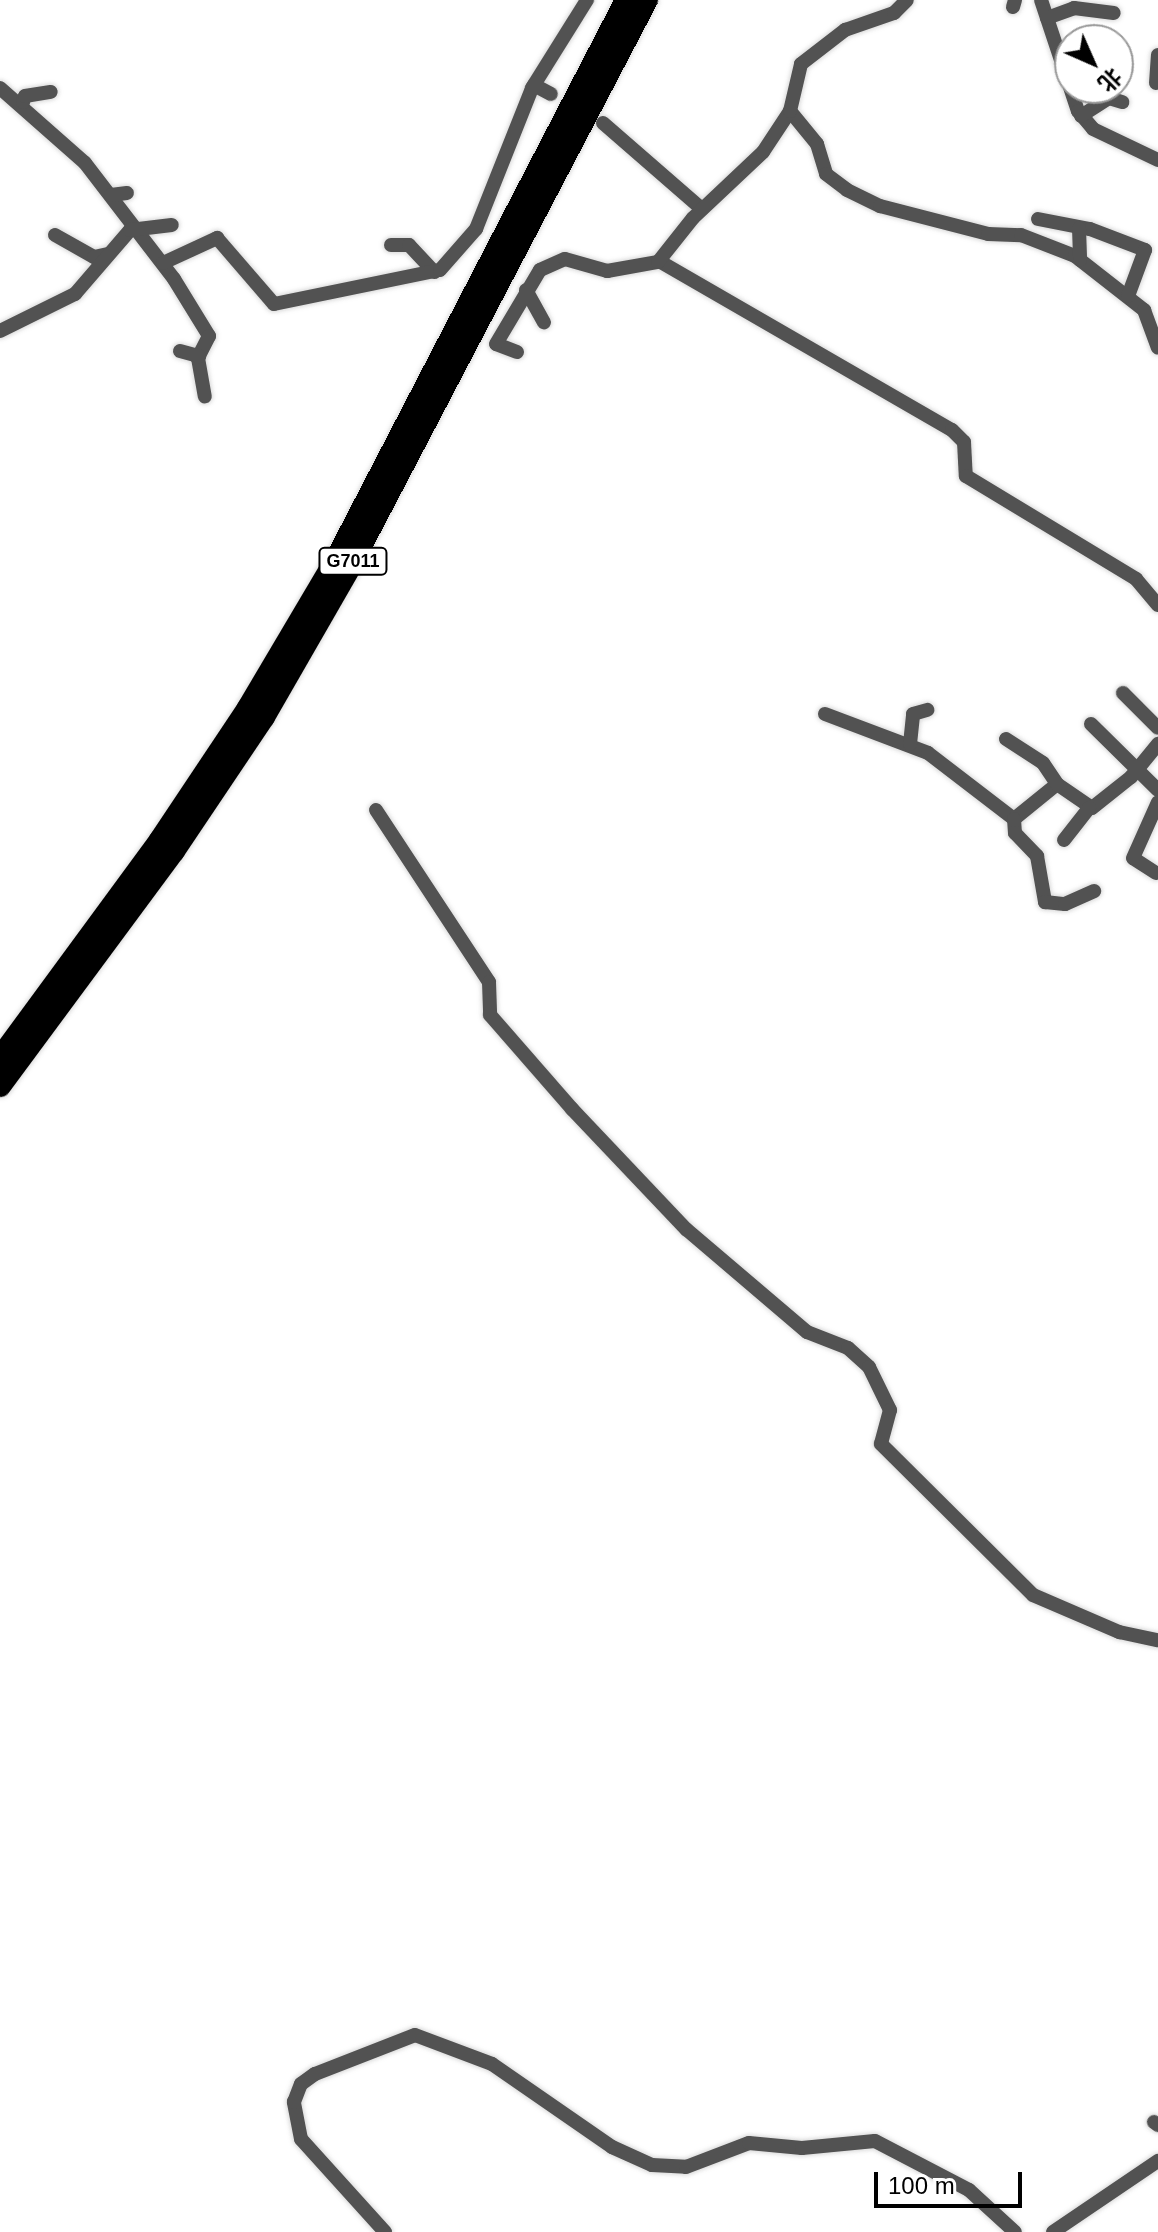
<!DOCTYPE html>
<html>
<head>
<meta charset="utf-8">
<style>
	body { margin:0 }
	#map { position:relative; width:1158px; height:2232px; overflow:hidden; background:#fff; font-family:Arial,"Noto Sans SC",sans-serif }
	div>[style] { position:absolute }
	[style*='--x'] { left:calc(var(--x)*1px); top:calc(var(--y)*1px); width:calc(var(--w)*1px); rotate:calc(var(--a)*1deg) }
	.roads { filter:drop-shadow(0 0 2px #dbdbdb) drop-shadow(0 0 2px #dbdbdb) }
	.minor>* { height:14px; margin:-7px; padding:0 7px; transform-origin:7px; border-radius:7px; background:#525252 }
	.highway>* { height:22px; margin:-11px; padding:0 11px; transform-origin:11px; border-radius:11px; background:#000 }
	span { translate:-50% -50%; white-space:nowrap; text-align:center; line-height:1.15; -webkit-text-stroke:6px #fff; paint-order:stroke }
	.shield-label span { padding:2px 6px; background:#fff; border:2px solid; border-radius:6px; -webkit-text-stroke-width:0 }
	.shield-label { font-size:18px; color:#000; font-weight:700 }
	.north { position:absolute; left:1054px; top:24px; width:80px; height:80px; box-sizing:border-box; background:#fff; border:2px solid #999; border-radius:50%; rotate:135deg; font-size:22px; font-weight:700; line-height:32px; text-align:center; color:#000 }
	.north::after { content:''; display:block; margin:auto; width:28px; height:36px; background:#000; clip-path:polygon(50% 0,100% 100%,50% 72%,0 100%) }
	.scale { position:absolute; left:874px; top:2172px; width:148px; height:36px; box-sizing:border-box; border:4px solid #000; border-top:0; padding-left:10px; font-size:24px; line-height:28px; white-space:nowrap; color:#000; -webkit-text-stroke:6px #fff; paint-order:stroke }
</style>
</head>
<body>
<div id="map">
	<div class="roads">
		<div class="minor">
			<div style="--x:1041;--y:0;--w:117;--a:71.6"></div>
			<div style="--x:1078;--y:111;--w:23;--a:50"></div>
			<div style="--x:1093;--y:129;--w:72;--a:25.5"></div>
			<div style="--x:1013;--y:7;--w:7;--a:-74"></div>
			<div style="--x:1047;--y:18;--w:29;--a:-20"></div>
			<div style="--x:1074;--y:8;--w:40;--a:7.1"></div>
			<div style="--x:1156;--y:83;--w:28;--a:-86"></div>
			<div style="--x:534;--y:85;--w:19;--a:28"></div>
			<div style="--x:0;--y:88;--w:113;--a:41.4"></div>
			<div style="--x:85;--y:163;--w:146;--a:52.5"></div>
			<div style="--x:174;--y:279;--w:67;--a:58.4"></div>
			<div style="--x:209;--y:336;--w:25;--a:117"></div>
			<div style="--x:198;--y:358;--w:39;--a:80"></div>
			<div style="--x:23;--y:102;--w:6;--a:-72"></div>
			<div style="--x:25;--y:96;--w:26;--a:-9"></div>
			<div style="--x:790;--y:111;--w:43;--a:50.7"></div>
			<div style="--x:817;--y:144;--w:31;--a:73"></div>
			<div style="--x:826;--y:174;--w:26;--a:37"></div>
			<div style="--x:847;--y:190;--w:37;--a:26"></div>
			<div style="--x:880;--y:206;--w:112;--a:14.5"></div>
			<div style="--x:988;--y:234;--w:33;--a:2"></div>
			<div style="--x:1021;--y:235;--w:58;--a:21.3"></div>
			<div style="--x:1075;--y:256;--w:88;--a:38"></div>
			<div style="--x:1144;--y:310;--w:40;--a:69.8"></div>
			<div style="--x:1081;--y:116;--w:33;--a:-33"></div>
			<div style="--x:1109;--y:98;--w:14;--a:17"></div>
			<div style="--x:603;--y:123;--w:131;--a:41"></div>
			<div style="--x:111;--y:195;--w:16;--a:-7"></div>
			<div style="--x:1038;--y:219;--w:53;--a:10.9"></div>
			<div style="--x:1090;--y:229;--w:59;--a:20.9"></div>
			<div style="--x:1145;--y:250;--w:49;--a:110.3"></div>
			<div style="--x:1079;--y:228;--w:32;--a:88"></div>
			<div style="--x:55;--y:235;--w:45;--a:29.4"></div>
			<div style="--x:94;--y:257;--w:14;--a:-12"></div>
			<div style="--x:391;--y:245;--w:18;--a:0"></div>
			<div style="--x:409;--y:245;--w:37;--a:47"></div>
			<div style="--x:659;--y:261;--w:338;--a:30"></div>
			<div style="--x:952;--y:430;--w:17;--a:45"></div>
			<div style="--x:964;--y:442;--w:34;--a:87"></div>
			<div style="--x:966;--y:476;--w:199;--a:31.2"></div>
			<div style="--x:1136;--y:579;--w:34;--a:50"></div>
			<div style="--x:163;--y:263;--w:60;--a:-24.8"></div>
			<div style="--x:217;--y:238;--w:87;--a:49.2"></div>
			<div style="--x:274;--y:304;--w:169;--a:-11.6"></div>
			<div style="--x:440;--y:270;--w:55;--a:-48.7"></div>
			<div style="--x:476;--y:229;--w:152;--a:-68.3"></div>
			<div style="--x:532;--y:88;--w:104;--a:-58"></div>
			<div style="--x:526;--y:290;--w:37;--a:61"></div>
			<div style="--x:0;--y:331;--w:84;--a:-26.3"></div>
			<div style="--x:75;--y:294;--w:84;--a:-49.3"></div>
			<div style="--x:130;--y:230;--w:42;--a:-6.8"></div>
			<div style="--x:180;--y:351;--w:20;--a:15"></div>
			<div style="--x:517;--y:352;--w:22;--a:-159"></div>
			<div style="--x:496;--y:344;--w:86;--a:-59.3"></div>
			<div style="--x:540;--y:270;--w:27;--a:-24"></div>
			<div style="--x:565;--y:259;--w:44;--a:15.9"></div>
			<div style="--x:607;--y:271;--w:52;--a:-10"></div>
			<div style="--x:658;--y:262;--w:56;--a:-51.5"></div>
			<div style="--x:693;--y:218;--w:96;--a:-43.3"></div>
			<div style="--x:763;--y:152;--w:49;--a:-56.6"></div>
			<div style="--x:790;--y:111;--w:48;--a:-76.8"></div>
			<div style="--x:801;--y:64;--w:56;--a:-37.7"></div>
			<div style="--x:845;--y:30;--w:52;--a:-19.1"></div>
			<div style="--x:894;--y:13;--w:18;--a:-45"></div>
			<div style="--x:1123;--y:693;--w:49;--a:45"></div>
			<div style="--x:825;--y:714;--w:110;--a:20.7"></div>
			<div style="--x:928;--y:753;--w:108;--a:37.5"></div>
			<div style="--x:1014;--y:819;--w:55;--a:-39.1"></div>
			<div style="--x:1057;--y:784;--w:42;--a:34.4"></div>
			<div style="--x:1092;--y:808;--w:50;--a:-38.5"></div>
			<div style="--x:1131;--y:777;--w:43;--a:-50.7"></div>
			<div style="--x:1091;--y:724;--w:94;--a:44.6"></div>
			<div style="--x:1006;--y:739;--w:44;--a:33"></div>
			<div style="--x:1043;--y:763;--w:25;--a:56"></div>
			<div style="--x:910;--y:744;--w:30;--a:-84"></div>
			<div style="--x:913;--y:714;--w:15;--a:-16"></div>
			<div style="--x:376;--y:810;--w:206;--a:56.7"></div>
			<div style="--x:489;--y:982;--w:33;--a:88"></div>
			<div style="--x:490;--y:1015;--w:125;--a:48.9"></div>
			<div style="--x:572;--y:1109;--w:166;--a:46.5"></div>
			<div style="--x:686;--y:1229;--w:159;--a:40.4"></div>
			<div style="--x:807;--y:1332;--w:44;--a:21.3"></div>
			<div style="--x:848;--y:1348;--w:28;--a:42"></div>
			<div style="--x:869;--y:1367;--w:48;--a:64"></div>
			<div style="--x:890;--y:1410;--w:35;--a:105"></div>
			<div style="--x:881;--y:1444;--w:214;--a:44.8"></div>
			<div style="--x:1033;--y:1595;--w:94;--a:23.3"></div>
			<div style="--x:1119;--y:1632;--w:40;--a:12"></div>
			<div style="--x:1014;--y:819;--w:14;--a:86"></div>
			<div style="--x:1015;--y:833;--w:32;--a:46"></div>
			<div style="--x:1037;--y:856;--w:47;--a:80.1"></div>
			<div style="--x:1045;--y:902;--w:20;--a:6"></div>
			<div style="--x:1065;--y:904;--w:32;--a:-24"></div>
			<div style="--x:1064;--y:840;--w:41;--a:-52"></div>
			<div style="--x:1156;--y:873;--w:27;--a:-147"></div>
			<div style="--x:1133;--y:858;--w:61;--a:-65.9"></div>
			<div style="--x:1154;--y:2122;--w:5;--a:37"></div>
			<div style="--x:385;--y:2232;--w:125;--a:-132.1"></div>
			<div style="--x:301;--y:2139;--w:38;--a:-101"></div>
			<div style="--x:294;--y:2102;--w:19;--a:-69"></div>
			<div style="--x:301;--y:2084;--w:17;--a:-36"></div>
			<div style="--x:315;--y:2074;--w:107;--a:-21.3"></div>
			<div style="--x:415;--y:2035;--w:82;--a:20.6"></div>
			<div style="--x:492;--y:2064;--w:146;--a:34.7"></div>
			<div style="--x:612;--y:2147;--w:44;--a:24.2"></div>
			<div style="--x:652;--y:2165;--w:34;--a:3"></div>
			<div style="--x:686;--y:2167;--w:67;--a:-20.9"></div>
			<div style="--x:749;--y:2143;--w:53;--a:5.4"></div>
			<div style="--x:802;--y:2148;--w:73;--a:-5.5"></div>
			<div style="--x:875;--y:2141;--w:106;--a:27.5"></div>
			<div style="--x:969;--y:2190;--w:62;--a:42.4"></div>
			<div style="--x:1053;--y:2232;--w:127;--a:-34.1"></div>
		</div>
		<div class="highway">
			<div style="--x:0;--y:1058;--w:270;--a:-53.7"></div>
			<div style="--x:160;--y:840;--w:159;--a:-56.3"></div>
			<div style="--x:248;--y:708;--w:171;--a:-59.4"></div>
			<div style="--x:335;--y:561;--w:632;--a:-62.58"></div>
			<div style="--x:0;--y:1086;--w:292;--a:-53.5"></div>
			<div style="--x:174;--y:851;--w:161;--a:-56.1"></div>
			<div style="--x:264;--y:717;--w:171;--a:-60.1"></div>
			<div style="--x:349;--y:569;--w:642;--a:-62.36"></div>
		</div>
	</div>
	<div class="shield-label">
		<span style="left:353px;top:561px">G7011</span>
	</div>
	<div class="north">北</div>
	<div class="scale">100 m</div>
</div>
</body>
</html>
